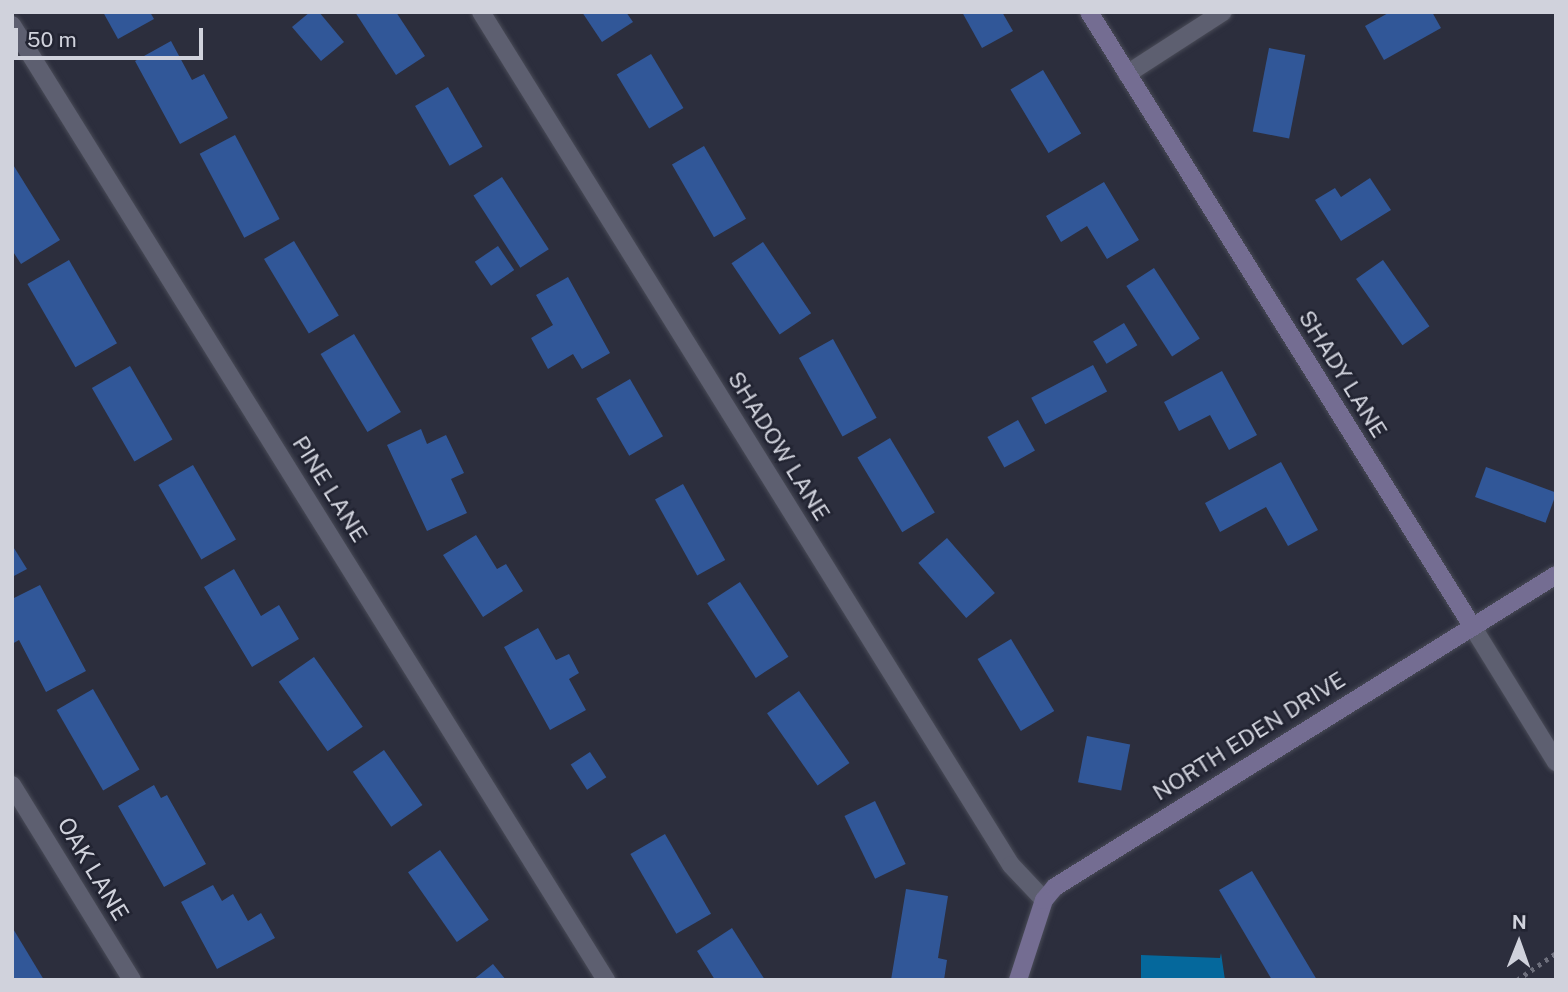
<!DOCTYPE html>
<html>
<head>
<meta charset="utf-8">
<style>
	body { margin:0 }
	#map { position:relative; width:1568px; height:992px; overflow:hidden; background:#2c2e3d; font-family:"Public Sans",sans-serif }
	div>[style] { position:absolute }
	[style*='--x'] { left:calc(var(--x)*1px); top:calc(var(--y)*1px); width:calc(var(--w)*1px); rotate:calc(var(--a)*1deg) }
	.water>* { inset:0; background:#05689c }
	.building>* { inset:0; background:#315798; transform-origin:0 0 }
	.path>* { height:4.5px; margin-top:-2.25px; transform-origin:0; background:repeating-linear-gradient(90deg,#6d6f7c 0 3.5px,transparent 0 8.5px) }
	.roads { filter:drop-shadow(0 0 2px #494b57) drop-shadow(0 0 2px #494b57) }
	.street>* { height:18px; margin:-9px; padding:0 9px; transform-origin:9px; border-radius:9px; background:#5d5f70 }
	.secondary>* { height:18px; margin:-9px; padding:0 9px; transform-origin:9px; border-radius:9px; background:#746d92 }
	span { translate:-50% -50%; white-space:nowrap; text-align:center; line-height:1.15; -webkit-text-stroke:5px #222432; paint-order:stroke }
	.street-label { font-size:23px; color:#d0d2dc }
	.frame { position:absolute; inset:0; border:14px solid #d0d2dc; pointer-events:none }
	.north { position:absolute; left:1484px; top:908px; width:70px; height:70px; -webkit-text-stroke:5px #222432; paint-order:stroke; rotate:1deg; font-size:19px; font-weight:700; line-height:28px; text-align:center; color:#d0d2dc }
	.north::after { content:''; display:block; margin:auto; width:24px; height:32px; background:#d0d2dc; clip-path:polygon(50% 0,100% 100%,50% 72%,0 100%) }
	.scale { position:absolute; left:14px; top:28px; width:189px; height:32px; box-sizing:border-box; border:4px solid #d0d2dc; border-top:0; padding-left:9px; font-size:21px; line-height:24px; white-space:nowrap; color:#d0d2dc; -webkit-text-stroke:5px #222432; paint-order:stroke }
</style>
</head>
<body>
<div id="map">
	<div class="water">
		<div style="clip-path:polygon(1221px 953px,1225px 980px,1141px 980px,1141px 955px,1220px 958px)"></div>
	</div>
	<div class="building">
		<div style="clip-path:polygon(103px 12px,150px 12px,154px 19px,118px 39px)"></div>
		<div style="clip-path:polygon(310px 12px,319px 12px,344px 42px,321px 61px,292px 27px)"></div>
		<div style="clip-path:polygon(355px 12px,396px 12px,425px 56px,396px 75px)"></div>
		<div style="clip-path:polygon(582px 12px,626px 12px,633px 22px,602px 42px)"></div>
		<div style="clip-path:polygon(962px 12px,1002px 12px,1013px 31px,982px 48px)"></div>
		<div style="clip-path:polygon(1390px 12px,1432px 12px,1441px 28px,1384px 60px,1365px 26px)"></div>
		<div style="clip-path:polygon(171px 41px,192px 80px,204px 74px,228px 118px,180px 144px,135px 61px)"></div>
		<div style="left:1269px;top:48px;width:37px;height:85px;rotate:11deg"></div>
		<div style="left:651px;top:54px;width:63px;height:40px;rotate:59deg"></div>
		<div style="left:1043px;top:70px;width:74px;height:38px;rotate:59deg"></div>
		<div style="left:448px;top:87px;width:69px;height:38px;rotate:60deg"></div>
		<div style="left:235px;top:135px;width:95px;height:40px;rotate:62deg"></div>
		<div style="left:704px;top:146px;width:84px;height:37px;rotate:60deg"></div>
		<div style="clip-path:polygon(12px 163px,60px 240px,21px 264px,12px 250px)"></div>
		<div style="left:502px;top:177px;width:86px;height:34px;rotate:57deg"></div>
		<div style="clip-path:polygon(1370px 178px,1391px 210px,1341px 241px,1315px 200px,1335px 188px,1341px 197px)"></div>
		<div style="clip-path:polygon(1104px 182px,1139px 240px,1107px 259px,1087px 226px,1061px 242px,1046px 216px)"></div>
		<div style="left:294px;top:241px;width:87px;height:35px;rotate:59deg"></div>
		<div style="left:763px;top:242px;width:86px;height:38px;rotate:56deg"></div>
		<div style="left:498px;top:246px;width:29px;height:28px;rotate:56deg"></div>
		<div style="left:69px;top:260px;width:96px;height:48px;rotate:60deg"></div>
		<div style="left:1383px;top:260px;width:81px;height:33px;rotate:55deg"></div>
		<div style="left:1154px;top:268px;width:84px;height:33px;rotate:57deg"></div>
		<div style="clip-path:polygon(568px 277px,610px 353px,582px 369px,573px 354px,548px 369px,531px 338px,553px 325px,536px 295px)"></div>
		<div style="left:1124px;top:323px;width:26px;height:36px;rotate:59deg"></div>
		<div style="left:354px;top:334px;width:91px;height:39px;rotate:59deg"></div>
		<div style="left:833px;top:339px;width:90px;height:39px;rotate:61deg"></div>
		<div style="left:1093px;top:365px;width:30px;height:70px;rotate:62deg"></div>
		<div style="left:130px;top:366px;width:85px;height:44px;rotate:60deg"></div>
		<div style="clip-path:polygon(1222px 371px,1257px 435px,1229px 450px,1210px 415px,1179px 431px,1164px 402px)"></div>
		<div style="left:630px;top:379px;width:66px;height:39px;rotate:60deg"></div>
		<div style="left:1018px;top:420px;width:35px;height:35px;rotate:61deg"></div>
		<div style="clip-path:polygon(421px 429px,427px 444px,446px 435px,464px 473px,451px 479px,467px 513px,427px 531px,387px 445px)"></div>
		<div style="left:890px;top:438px;width:87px;height:38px;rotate:59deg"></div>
		<div style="clip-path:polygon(1281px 462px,1318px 530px,1288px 546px,1266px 507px,1220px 532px,1205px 503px)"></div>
		<div style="left:193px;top:465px;width:86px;height:40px;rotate:60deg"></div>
		<div style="left:1486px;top:467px;width:75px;height:32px;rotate:20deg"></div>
		<div style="left:683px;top:484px;width:87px;height:32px;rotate:61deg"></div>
		<div style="clip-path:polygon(476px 535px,497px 569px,506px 564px,523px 591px,483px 617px,443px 555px)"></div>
		<div style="left:947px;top:538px;width:73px;height:38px;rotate:49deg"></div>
		<div style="clip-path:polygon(12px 545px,27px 569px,12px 577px)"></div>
		<div style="clip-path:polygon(234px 569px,261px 616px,279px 605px,299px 639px,252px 667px,204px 587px)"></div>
		<div style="left:740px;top:582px;width:89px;height:39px;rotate:57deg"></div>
		<div style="clip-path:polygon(40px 585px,86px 671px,46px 692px,19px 640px,12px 644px,12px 599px)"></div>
		<div style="clip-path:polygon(538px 628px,556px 660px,569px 654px,579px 673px,569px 679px,586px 710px,550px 730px,504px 647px)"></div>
		<div style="left:1011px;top:639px;width:84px;height:39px;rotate:59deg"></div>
		<div style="left:314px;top:657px;width:85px;height:43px;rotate:55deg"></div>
		<div style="left:93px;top:689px;width:93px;height:42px;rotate:60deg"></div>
		<div style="left:799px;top:691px;width:88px;height:39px;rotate:55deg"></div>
		<div style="left:1087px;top:736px;width:44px;height:47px;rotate:11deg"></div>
		<div style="left:384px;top:750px;width:67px;height:38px;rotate:55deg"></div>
		<div style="left:590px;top:752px;width:30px;height:23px;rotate:57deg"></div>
		<div style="clip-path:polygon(154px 785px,161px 798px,167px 795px,206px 864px,164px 887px,118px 806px)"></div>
		<div style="left:875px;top:801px;width:70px;height:34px;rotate:64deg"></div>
		<div style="left:665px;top:834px;width:92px;height:40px;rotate:60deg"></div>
		<div style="left:440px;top:850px;width:85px;height:39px;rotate:55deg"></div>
		<div style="clip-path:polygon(1252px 871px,1317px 980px,1272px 980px,1219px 890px)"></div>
		<div style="clip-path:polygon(213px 885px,222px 901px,233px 894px,248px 921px,261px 913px,275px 938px,217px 969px,181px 902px)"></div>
		<div style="clip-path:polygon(906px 889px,948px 896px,938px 958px,947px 960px,944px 980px,891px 980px)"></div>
		<div style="clip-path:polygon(12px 927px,44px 980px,12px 980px)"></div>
		<div style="clip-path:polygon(732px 928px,765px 980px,715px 980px,697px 951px)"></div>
		<div style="clip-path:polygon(493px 964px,506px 980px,473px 980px)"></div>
	</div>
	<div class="path">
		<div style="--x:1517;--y:980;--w:47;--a:-34.7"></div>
	</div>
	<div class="roads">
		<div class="street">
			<div style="--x:481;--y:12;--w:1004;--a:58.15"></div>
			<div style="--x:1011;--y:865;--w:48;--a:46.7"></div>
			<div style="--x:12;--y:25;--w:1125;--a:58.12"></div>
			<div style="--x:1127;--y:74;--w:114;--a:-32.9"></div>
			<div style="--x:1472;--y:626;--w:160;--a:58.3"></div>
			<div style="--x:12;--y:785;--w:229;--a:58.4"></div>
		</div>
		<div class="secondary">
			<div style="--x:1089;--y:12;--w:724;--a:58.04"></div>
			<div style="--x:1018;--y:980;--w:84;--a:-72"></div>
			<div style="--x:1044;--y:900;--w:17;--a:-50"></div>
			<div style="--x:1055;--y:887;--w:590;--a:-31.91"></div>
		</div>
	</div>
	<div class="street-label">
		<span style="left:1343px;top:374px;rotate:58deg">SHADY LANE</span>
		<span style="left:779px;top:446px;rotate:58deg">SHADOW LANE</span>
		<span style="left:330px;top:489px;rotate:58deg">PINE LANE</span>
		<span style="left:1249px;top:736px;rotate:-32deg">NORTH EDEN DRIVE</span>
		<span style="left:93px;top:869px;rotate:59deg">OAK LANE</span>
	</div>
	<div class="frame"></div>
	<div class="north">N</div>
	<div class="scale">50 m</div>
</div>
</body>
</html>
